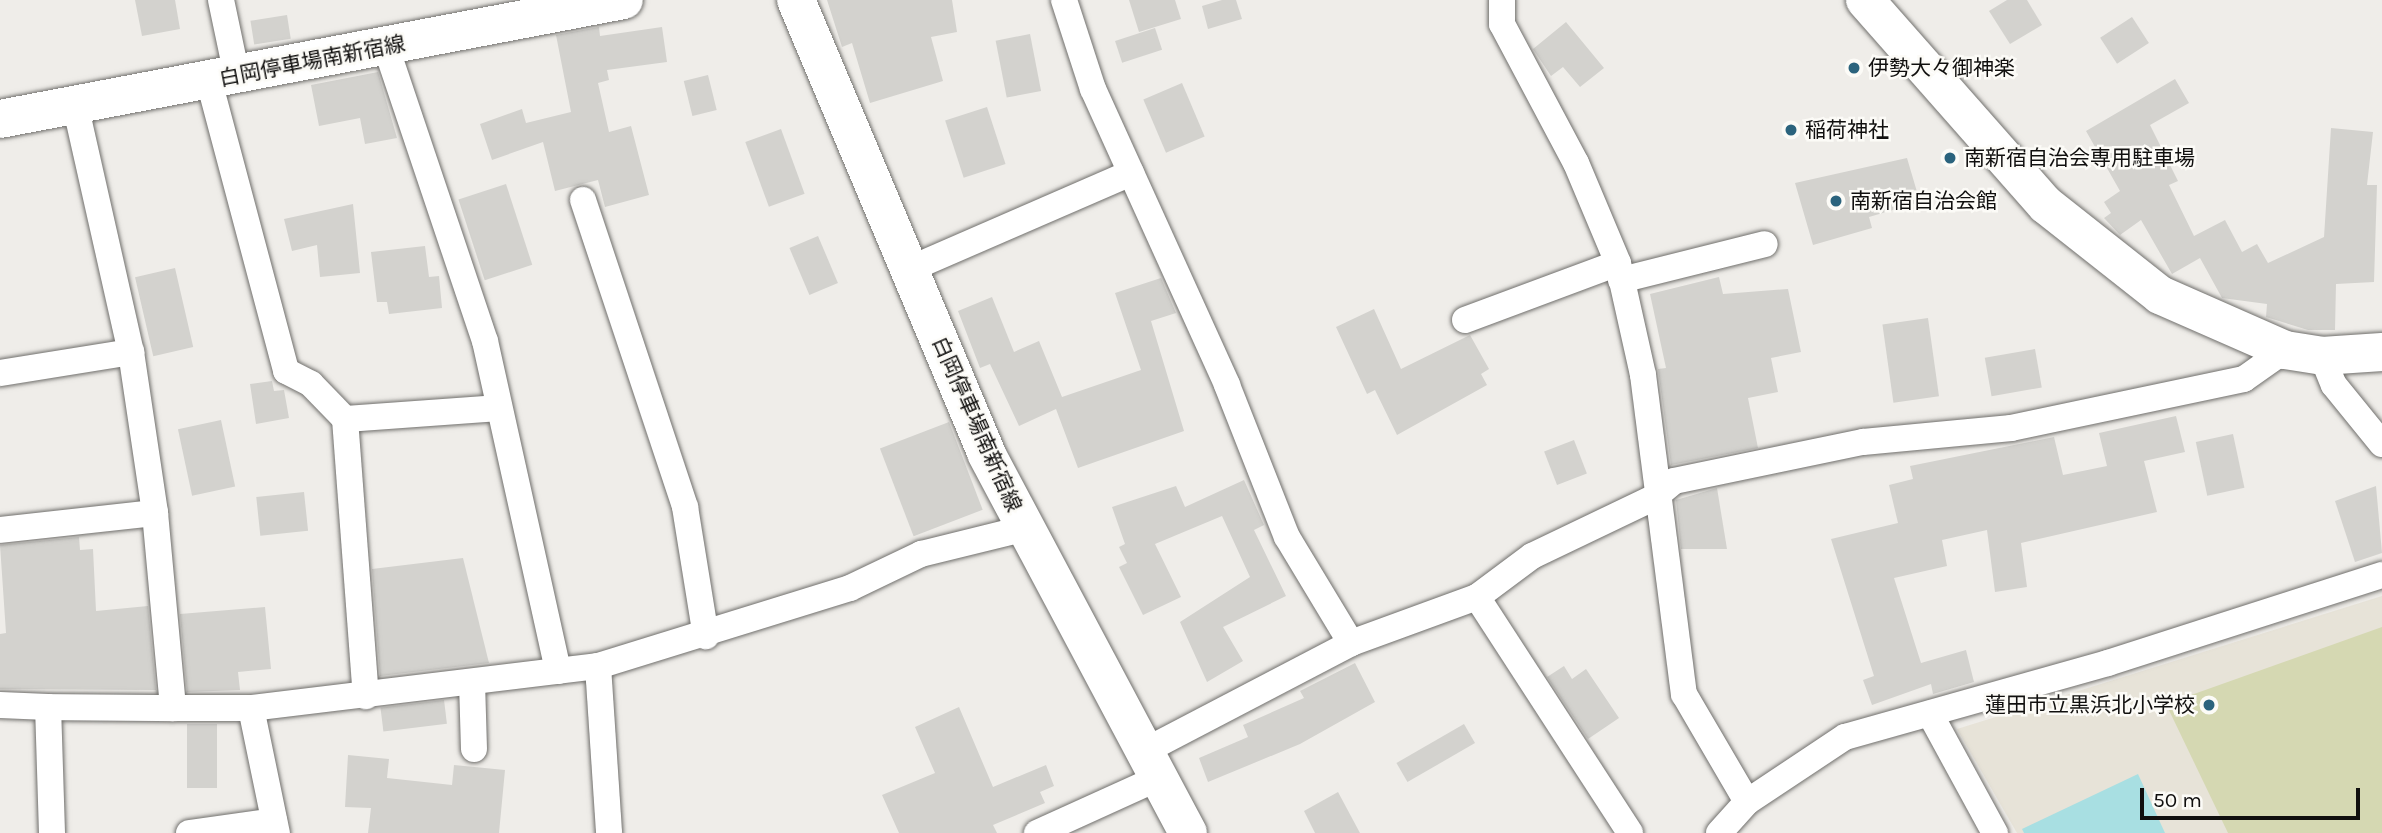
<!DOCTYPE html>
<html>
<head>
<meta charset="utf-8">
<style>
	body { margin:0 }
	#map { position:relative; width:2382px; height:833px; overflow:hidden; background:#efede9; font-family:Karla,"Noto Sans JP",sans-serif }
	div>[style] { position:absolute }
	[style*='--x'] { left:calc(var(--x)*1px); top:calc(var(--y)*1px); width:calc(var(--w)*1px); rotate:calc(var(--a)*1deg) }
	.built>* { inset:0; background:#e7e3d8 }
	.green>* { inset:0; background:#d5d8b2 }
	.water>* { inset:0; background:#a8dfe2 }
	.building>* { inset:0; background:#d3d2ce; transform-origin:0 0 }
	.roads { filter:drop-shadow(0 0 2px #706f6c) drop-shadow(0 0 2px #706f6c) }
	.street>* { height:26px; margin:-13px; padding:0 13px; transform-origin:13px; border-radius:13px; background:#fff }
	.secondary>* { height:38px; margin:-19px; padding:0 19px; transform-origin:19px; border-radius:19px; background:#fff }
	.dots>* { width:19px; height:19px; translate:-50% -50%; box-sizing:border-box; border:4px solid #fcfbf7; border-radius:50% }
	span { translate:-50% -50%; white-space:nowrap; text-align:center; line-height:1.15; -webkit-text-stroke:5px #fcfbf7; paint-order:stroke }
	.street-label { font-size:21px; color:#100f0e }
	.poi-label { font-size:21px; color:#100f0e }
	.left { translate:0 -50%; text-align:left }
	.right { translate:-100% -50%; text-align:right }
	.scale { position:absolute; left:2140px; top:788px; width:220px; height:32px; box-sizing:border-box; border:4px solid #100f0e; border-top:0; padding-left:9px; font-size:21px; line-height:24px; white-space:nowrap; color:#100f0e; -webkit-text-stroke:5px #fcfbf7; paint-order:stroke }
</style>
</head>
<body>
<div id="map">
	<div class="built">
		<div style="clip-path:polygon(2382px 596px,2382px 833px,2017px 833px,1957px 729px)"></div>
	</div>
	<div class="green">
		<div style="clip-path:polygon(2382px 627px,2382px 833px,2228px 833px,2166px 704px)"></div>
	</div>
	<div class="water">
		<div style="clip-path:polygon(2138px 774px,2165px 833px,2024px 833px,2022px 829px)"></div>
	</div>
	<div class="building">
		<div style="clip-path:polygon(135px 0,175px 0,180px 29px,142px 36px)"></div>
		<div style="clip-path:polygon(827px 0,952px 0,957px 32px,931px 37px,943px 81px,870px 103px,852px 43px,842px 47px)"></div>
		<div style="clip-path:polygon(1129px 0,1175px 0,1181px 19px,1139px 32px)"></div>
		<div style="clip-path:polygon(1222px 0,1236px 0,1242px 19px,1208px 29px,1202px 6px)"></div>
		<div style="clip-path:polygon(2007px 0,2027px 0,2042px 25px,2010px 44px,1989px 11px)"></div>
		<div style="left:287px;top:15px;width:24px;height:37px;rotate:81deg"></div>
		<div style="left:2132px;top:17px;width:31px;height:38px;rotate:57deg"></div>
		<div style="clip-path:polygon(1566px 22px,1604px 68px,1580px 87px,1563px 67px,1551px 76px,1533px 49px)"></div>
		<div style="clip-path:polygon(599px 27px,600px 36px,662px 27px,667px 62px,607px 70px,609px 80px,598px 83px,609px 132px,631px 126px,649px 195px,605px 207px,598px 180px,555px 191px,543px 142px,492px 160px,480px 124px,522px 109px,526px 123px,571px 112px,556px 35px)"></div>
		<div style="left:1155px;top:28px;width:23px;height:42px;rotate:72deg"></div>
		<div style="left:1030px;top:34px;width:58px;height:35px;rotate:79deg"></div>
		<div style="clip-path:polygon(378px 72px,397px 138px,365px 144px,360px 118px,319px 126px,311px 85px)"></div>
		<div style="left:708px;top:75px;width:36px;height:25px;rotate:76deg"></div>
		<div style="clip-path:polygon(2175px 79px,2189px 103px,2150px 125px,2178px 181px,2169px 185px,2194px 236px,2225px 220px,2242px 252px,2257px 244px,2268px 263px,2324px 237px,2331px 128px,2373px 132px,2367px 185px,2377px 185px,2374px 282px,2336px 284px,2335px 330px,2308px 330px,2266px 317px,2267px 304px,2222px 298px,2200px 258px,2172px 274px,2141px 220px,2120px 235px,2104px 218px,2111px 213px,2104px 202px,2120px 191px,2086px 131px)"></div>
		<div style="left:1182px;top:83px;width:58px;height:42px;rotate:67deg"></div>
		<div style="left:987px;top:107px;width:60px;height:44px;rotate:72deg"></div>
		<div style="left:781px;top:129px;width:69px;height:38px;rotate:70deg"></div>
		<div style="clip-path:polygon(1907px 158px,1920px 202px,1869px 217px,1872px 228px,1813px 245px,1795px 183px)"></div>
		<div style="left:506px;top:184px;width:85px;height:50px;rotate:72deg"></div>
		<div style="clip-path:polygon(353px 204px,360px 273px,320px 277px,317px 245px,292px 251px,284px 219px)"></div>
		<div style="left:818px;top:236px;width:51px;height:31px;rotate:67deg"></div>
		<div style="clip-path:polygon(425px 246px,429px 277px,439px 276px,442px 308px,389px 314px,387px 302px,377px 302px,371px 252px)"></div>
		<div style="left:175px;top:268px;width:81px;height:41px;rotate:77deg"></div>
		<div style="clip-path:polygon(1719px 277px,1723px 294px,1788px 289px,1801px 352px,1771px 358px,1778px 392px,1748px 398px,1758px 448px,1671px 465px,1658px 369px,1666px 368px,1650px 294px)"></div>
		<div style="clip-path:polygon(1161px 278px,1176px 313px,1151px 321px,1184px 431px,1078px 468px,1056px 409px,1019px 426px,990px 364px,980px 368px,958px 311px,992px 297px,1014px 352px,1039px 341px,1062px 397px,1141px 370px,1115px 293px)"></div>
		<div style="clip-path:polygon(1374px 309px,1401px 369px,1470px 335px,1489px 369px,1481px 374px,1487px 385px,1397px 435px,1375px 390px,1367px 394px,1336px 327px)"></div>
		<div style="left:1928px;top:318px;width:79px;height:46px;rotate:82deg"></div>
		<div style="left:2035px;top:349px;width:39px;height:51px;rotate:80deg"></div>
		<div style="clip-path:polygon(272px 381px,274px 391px,284px 390px,289px 418px,256px 424px,250px 384px)"></div>
		<div style="clip-path:polygon(2176px 416px,2185px 452px,2144px 461px,2157px 512px,2021px 543px,2027px 587px,1995px 592px,1987px 530px,1942px 540px,1947px 566px,1894px 578px,1921px 663px,1966px 650px,1974px 682px,1933px 694px,1931px 684px,1872px 705px,1863px 680px,1874px 676px,1831px 539px,1898px 523px,1889px 485px,1913px 479px,1910px 466px,2054px 437px,2063px 475px,2107px 466px,2099px 433px)"></div>
		<div style="left:221px;top:420px;width:68px;height:44px;rotate:78deg"></div>
		<div style="left:949px;top:422px;width:94px;height:74px;rotate:69deg"></div>
		<div style="left:2233px;top:434px;width:55px;height:38px;rotate:78deg"></div>
		<div style="left:1574px;top:440px;width:36px;height:32px;rotate:69deg"></div>
		<div style="clip-path:polygon(1244px 480px,1264px 525px,1254px 530px,1286px 596px,1223px 627px,1243px 661px,1207px 682px,1180px 622px,1250px 577px,1222px 516px,1155px 544px,1181px 597px,1143px 615px,1119px 567px,1127px 563px,1119px 547px,1125px 544px,1112px 507px,1176px 486px,1185px 507px)"></div>
		<div style="clip-path:polygon(2376px 486px,2382px 553px,2355px 562px,2335px 501px)"></div>
		<div style="clip-path:polygon(1717px 488px,1727px 549px,1681px 549px,1676px 500px)"></div>
		<div style="left:304px;top:492px;width:39px;height:48px;rotate:84deg"></div>
		<div style="clip-path:polygon(79px 537px,80px 550px,93px 549px,96px 611px,148px 606px,156px 690px,0 689px,0 634px,6px 633px,0 545px)"></div>
		<div style="clip-path:polygon(463px 558px,489px 663px,380px 676px,372px 569px)"></div>
		<div style="clip-path:polygon(265px 607px,271px 669px,238px 672px,240px 690px,187px 692px,180px 614px)"></div>
		<div style="clip-path:polygon(1355px 663px,1375px 702px,1300px 744px,1208px 782px,1199px 758px,1248px 737px,1243px 725px,1304px 698px,1300px 691px)"></div>
		<div style="clip-path:polygon(1564px 666px,1572px 679px,1586px 669px,1619px 718px,1588px 739px,1547px 677px)"></div>
		<div style="left:444px;top:700px;width:24px;height:64px;rotate:83deg"></div>
		<div style="clip-path:polygon(959px 707px,993px 787px,1046px 765px,1054px 786px,1040px 792px,1045px 803px,993px 825px,997px 833px,899px 833px,882px 795px,935px 773px,915px 727px)"></div>
		<div style="left:187px;top:724px;width:30px;height:64px"></div>
		<div style="left:1464px;top:724px;width:22px;height:78px;rotate:60deg"></div>
		<div style="clip-path:polygon(348px 755px,389px 759px,387px 778px,452px 785px,454px 765px,505px 770px,499px 833px,368px 833px,371px 808px,345px 807px)"></div>
		<div style="clip-path:polygon(1338px 792px,1360px 833px,1315px 833px,1304px 811px)"></div>
	</div>
	<div class="roads">
		<div class="street">
			<div style="--x:221;--y:0;--w:78;--a:78.1"></div>
			<div style="--x:1064;--y:0;--w:94;--a:72"></div>
			<div style="--x:1093;--y:89;--w:325;--a:65.6"></div>
			<div style="--x:1227;--y:385;--w:163;--a:68.5"></div>
			<div style="--x:1287;--y:537;--w:124;--a:58.9"></div>
			<div style="--x:1502;--y:0;--w:24;--a:90"></div>
			<div style="--x:1502;--y:24;--w:157;--a:62"></div>
			<div style="--x:1576;--y:163;--w:108;--a:67.2"></div>
			<div style="--x:1618;--y:263;--w:115;--a:77.4"></div>
			<div style="--x:1643;--y:375;--w:322;--a:82.7"></div>
			<div style="--x:1684;--y:694;--w:125;--a:59.7"></div>
			<div style="--x:386;--y:47;--w:310;--a:71.4"></div>
			<div style="--x:485;--y:341;--w:338;--a:77.5"></div>
			<div style="--x:209;--y:81;--w:300;--a:75.1"></div>
			<div style="--x:286;--y:371;--w:28;--a:27"></div>
			<div style="--x:311;--y:384;--w:49;--a:45.8"></div>
			<div style="--x:345;--y:419;--w:278;--a:85.7"></div>
			<div style="--x:75;--y:104;--w:254;--a:77.3"></div>
			<div style="--x:131;--y:352;--w:163;--a:81.5"></div>
			<div style="--x:155;--y:513;--w:196;--a:84.7"></div>
			<div style="--x:173;--y:708;--w:78;--a:0"></div>
			<div style="--x:251;--y:708;--w:128;--a:78.3"></div>
			<div style="--x:583;--y:200;--w:324;--a:71.6"></div>
			<div style="--x:685;--y:507;--w:131;--a:80.8"></div>
			<div style="--x:910;--y:269;--w:241;--a:-23.5"></div>
			<div style="--x:1621;--y:280;--w:148;--a:-14"></div>
			<div style="--x:1465;--y:320;--w:163;--a:-20.4"></div>
			<div style="--x:2322;--y:356;--w:31;--a:68"></div>
			<div style="--x:2334;--y:385;--w:76;--a:50.9"></div>
			<div style="--x:0;--y:373;--w:133;--a:-9.1"></div>
			<div style="--x:345;--y:419;--w:152;--a:-4.1"></div>
			<div style="--x:0;--y:530;--w:156;--a:-6.3"></div>
			<div style="--x:1477;--y:597;--w:281;--a:57"></div>
			<div style="--x:598;--y:666;--w:167;--a:86.2"></div>
			<div style="--x:472;--y:682;--w:67;--a:88.3"></div>
			<div style="--x:0;--y:705;--w:48;--a:2.4"></div>
			<div style="--x:251;--y:708;--w:350;--a:-6.9"></div>
			<div style="--x:598;--y:666;--w:264;--a:-17.2"></div>
			<div style="--x:850;--y:588;--w:79;--a:-25.6"></div>
			<div style="--x:921;--y:554;--w:105;--a:-13.8"></div>
			<div style="--x:1930;--y:714;--w:136;--a:61.4"></div>
			<div style="--x:1141;--y:753;--w:237;--a:-27.6"></div>
			<div style="--x:1351;--y:643;--w:134;--a:-20.1"></div>
			<div style="--x:1477;--y:597;--w:69;--a:-36.7"></div>
			<div style="--x:1532;--y:556;--w:136;--a:-25.6"></div>
			<div style="--x:1655;--y:497;--w:25;--a:-40"></div>
			<div style="--x:1674;--y:481;--w:193;--a:-11.7"></div>
			<div style="--x:1863;--y:442;--w:149;--a:-5.4"></div>
			<div style="--x:2011;--y:428;--w:238;--a:-11.9"></div>
			<div style="--x:2244;--y:379;--w:50;--a:-35.3"></div>
			<div style="--x:52;--y:833;--w:126;--a:-91.8"></div>
			<div style="--x:48;--y:707;--w:125;--a:0.5"></div>
			<div style="--x:189;--y:833;--w:86;--a:-8"></div>
			<div style="--x:1037;--y:833;--w:131;--a:-24.4"></div>
			<div style="--x:1719;--y:833;--w:42;--a:-47.9"></div>
			<div style="--x:1747;--y:802;--w:118;--a:-33.6"></div>
			<div style="--x:1845;--y:737;--w:273;--a:-15.7"></div>
			<div style="--x:2108;--y:663;--w:288;--a:-17.8"></div>
		</div>
		<div class="secondary">
			<div style="--x:796;--y:0;--w:491;--a:67.2"></div>
			<div style="--x:986;--y:453;--w:430;--a:62"></div>
			<div style="--x:1865;--y:0;--w:273;--a:48.6"></div>
			<div style="--x:2046;--y:205;--w:145;--a:38.3"></div>
			<div style="--x:2160;--y:295;--w:137;--a:23.7"></div>
			<div style="--x:2285;--y:350;--w:37;--a:9"></div>
			<div style="--x:2322;--y:356;--w:60;--a:-3.8"></div>
			<div style="--x:0;--y:119;--w:635;--a:-10.8"></div>
		</div>
	</div>
	<div class="dots">
		<div style="left:1854px;top:68px;background:#2b637d"></div>
		<div style="left:1791px;top:130px;background:#2b637d"></div>
		<div style="left:1950px;top:158px;background:#2b637d"></div>
		<div style="left:1836px;top:201px;background:#2b637d"></div>
		<div style="left:2209px;top:705px;background:#2b637d"></div>
	</div>
	<div class="street-label">
		<span style="left:312px;top:61px;rotate:-11deg">白岡停車場南新宿線</span>
		<span style="left:977px;top:424px;rotate:66deg">白岡停車場南新宿線</span>
	</div>
	<div class="poi-label">
		<span class="left" style="left:1868px;top:68px">伊勢大々御神楽</span>
		<span class="left" style="left:1805px;top:130px">稲荷神社</span>
		<span class="left" style="left:1964px;top:158px">南新宿自治会専用駐車場</span>
		<span class="left" style="left:1850px;top:201px">南新宿自治会館</span>
		<span class="right" style="left:2195px;top:705px">蓮田市立黒浜北小学校</span>
	</div>
	<div class="scale">50 m</div>
</div>
</body>
</html>
